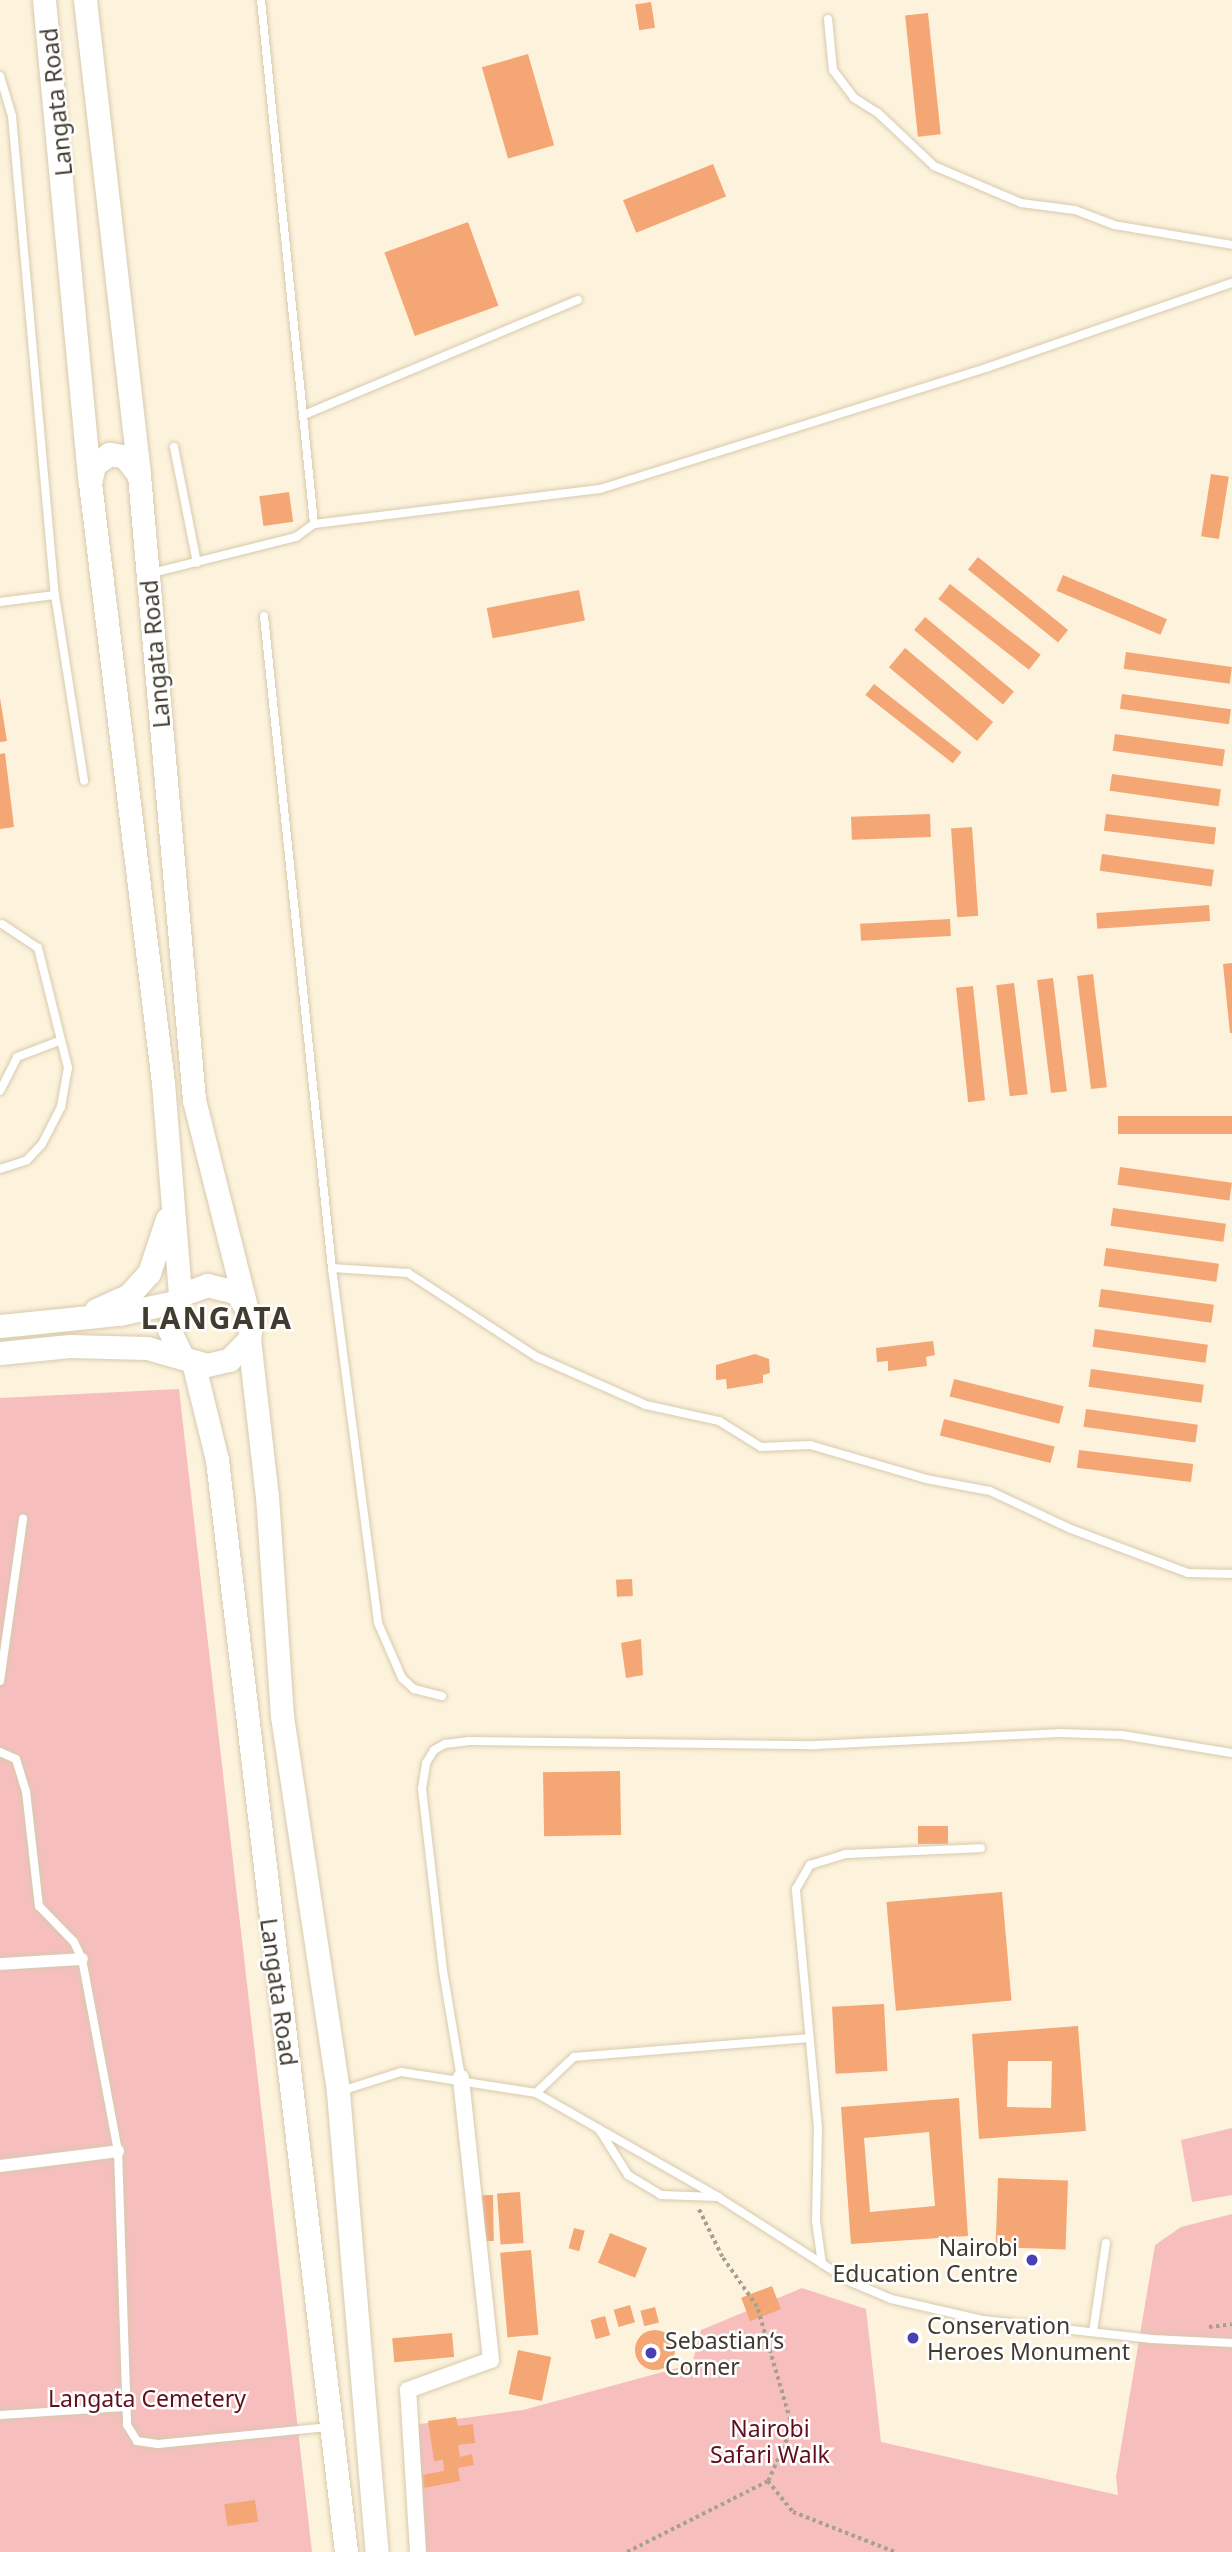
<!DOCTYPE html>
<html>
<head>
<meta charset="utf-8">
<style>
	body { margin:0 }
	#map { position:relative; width:1232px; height:2552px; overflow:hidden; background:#fdf3dc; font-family:"Noto Sans",sans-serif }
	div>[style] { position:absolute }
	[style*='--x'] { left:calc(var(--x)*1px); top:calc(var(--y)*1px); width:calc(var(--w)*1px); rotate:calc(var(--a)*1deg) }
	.green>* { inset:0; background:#f6bfbe }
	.building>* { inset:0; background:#f4a675; transform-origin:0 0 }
	.round { border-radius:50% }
	.path>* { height:3.5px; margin-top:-1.75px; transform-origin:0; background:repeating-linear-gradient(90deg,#a8a08e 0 3.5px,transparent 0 7px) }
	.roads { filter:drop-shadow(0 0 2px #d7caae) drop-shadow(0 0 2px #d7caae) }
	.service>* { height:8px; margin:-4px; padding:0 4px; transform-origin:4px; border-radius:4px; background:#fff }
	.pedestrian>* { height:12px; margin:-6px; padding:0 6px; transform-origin:6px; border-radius:6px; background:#fff }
	.minor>* { height:16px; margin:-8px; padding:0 8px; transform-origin:8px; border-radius:8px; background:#fff }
	.secondary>* { height:23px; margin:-11.5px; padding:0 11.5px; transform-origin:11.5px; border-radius:11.5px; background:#fff }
	.dots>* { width:19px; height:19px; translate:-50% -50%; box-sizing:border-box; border:4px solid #fff; border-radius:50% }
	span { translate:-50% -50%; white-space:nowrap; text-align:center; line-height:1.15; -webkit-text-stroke:5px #fff; paint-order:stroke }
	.street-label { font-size:23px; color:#413b30 }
	.poi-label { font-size:23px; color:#413b30 }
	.right { translate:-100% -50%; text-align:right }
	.left { translate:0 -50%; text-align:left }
	.park-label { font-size:23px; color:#610f1b }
	.district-label { font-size:30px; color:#413b30; font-weight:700; letter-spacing:2px }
</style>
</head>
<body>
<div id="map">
	<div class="green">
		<div style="clip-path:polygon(179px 1389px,312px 2552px,0 2552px,0 1398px)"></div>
		<div style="clip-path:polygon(1232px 2128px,1232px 2195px,1192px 2202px,1181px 2140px)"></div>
		<div style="clip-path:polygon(1232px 2214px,1232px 2552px,425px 2552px,413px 2425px,523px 2410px,692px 2364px,701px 2330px,802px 2288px,866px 2309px,881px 2442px,1118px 2495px,1116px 2477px,1155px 2245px,1181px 2227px)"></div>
	</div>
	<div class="building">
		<div style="left:651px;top:2px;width:26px;height:16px;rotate:81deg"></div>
		<div style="left:928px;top:13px;width:122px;height:23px;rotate:84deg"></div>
		<div style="left:528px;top:54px;width:95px;height:48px;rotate:74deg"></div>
		<div style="left:713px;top:164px;width:35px;height:97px;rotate:68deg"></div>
		<div style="left:468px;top:222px;width:89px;height:89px;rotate:70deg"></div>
		<div style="left:1211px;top:474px;width:18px;height:63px;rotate:9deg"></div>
		<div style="left:289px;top:492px;width:30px;height:30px;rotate:82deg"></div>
		<div style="left:978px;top:557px;width:116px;height:16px;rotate:39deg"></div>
		<div style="left:1063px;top:575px;width:113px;height:17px;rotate:23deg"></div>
		<div style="left:950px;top:584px;width:115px;height:19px;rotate:38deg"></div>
		<div style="left:579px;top:590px;width:31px;height:94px;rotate:79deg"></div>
		<div style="left:925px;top:617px;width:116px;height:17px;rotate:40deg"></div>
		<div style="left:905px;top:648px;width:115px;height:25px;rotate:40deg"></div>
		<div style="left:1126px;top:652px;width:107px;height:17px;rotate:8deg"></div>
		<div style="left:874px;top:684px;width:111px;height:14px;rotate:38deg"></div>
		<div style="left:1122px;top:694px;width:110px;height:15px;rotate:8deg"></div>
		<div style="clip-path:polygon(0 698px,7px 741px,0 742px)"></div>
		<div style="left:1115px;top:734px;width:111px;height:17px;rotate:8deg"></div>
		<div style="clip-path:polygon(5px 753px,14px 827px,0 829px,0 754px)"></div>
		<div style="left:1112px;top:774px;width:110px;height:17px;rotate:8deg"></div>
		<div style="left:930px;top:814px;width:23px;height:79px;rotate:88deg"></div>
		<div style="left:1106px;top:814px;width:111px;height:17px;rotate:7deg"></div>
		<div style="left:972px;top:827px;width:89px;height:21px;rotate:86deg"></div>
		<div style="left:1102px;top:854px;width:113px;height:17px;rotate:8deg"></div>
		<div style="left:1209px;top:905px;width:16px;height:113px;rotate:86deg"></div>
		<div style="left:950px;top:919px;width:17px;height:90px;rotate:87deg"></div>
		<div style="clip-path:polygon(1232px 963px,1232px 1033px,1230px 1033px,1223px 964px)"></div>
		<div style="left:1093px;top:974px;width:114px;height:16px;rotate:83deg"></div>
		<div style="left:1053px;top:978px;width:114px;height:16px;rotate:83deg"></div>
		<div style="left:1014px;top:983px;width:112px;height:18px;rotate:83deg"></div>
		<div style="left:973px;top:986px;width:115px;height:17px;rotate:84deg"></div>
		<div style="left:1232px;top:1116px;width:18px;height:114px;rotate:90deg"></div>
		<div style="left:1120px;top:1167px;width:113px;height:18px;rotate:8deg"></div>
		<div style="left:1113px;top:1208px;width:114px;height:18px;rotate:8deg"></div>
		<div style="left:1106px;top:1248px;width:114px;height:18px;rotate:8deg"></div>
		<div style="left:1101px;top:1289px;width:114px;height:18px;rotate:8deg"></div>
		<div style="left:1095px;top:1329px;width:114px;height:18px;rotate:8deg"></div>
		<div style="clip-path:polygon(933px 1341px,935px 1355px,926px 1357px,927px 1366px,888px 1371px,888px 1361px,877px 1362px,876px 1348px)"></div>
		<div style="clip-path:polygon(755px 1354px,769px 1359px,770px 1373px,763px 1375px,763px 1383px,727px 1389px,726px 1379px,716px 1380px,716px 1365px)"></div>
		<div style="left:1091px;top:1369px;width:114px;height:18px;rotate:8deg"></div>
		<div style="left:954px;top:1379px;width:113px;height:18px;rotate:14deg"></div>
		<div style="left:1086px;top:1409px;width:113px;height:18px;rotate:8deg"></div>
		<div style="left:944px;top:1419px;width:114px;height:17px;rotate:14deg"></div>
		<div style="left:1079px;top:1450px;width:115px;height:18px;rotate:7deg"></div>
		<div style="left:632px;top:1579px;width:17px;height:16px;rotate:87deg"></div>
		<div style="clip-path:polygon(641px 1639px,643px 1675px,626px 1678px,621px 1643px)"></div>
		<div style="left:620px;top:1771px;width:64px;height:77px;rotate:89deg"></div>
		<div style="left:918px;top:1826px;width:30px;height:18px"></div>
		<div style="left:1002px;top:1892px;width:109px;height:116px;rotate:85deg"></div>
		<div style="left:884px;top:2004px;width:67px;height:52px;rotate:87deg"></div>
		<div style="clip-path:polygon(evenodd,1078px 2026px,1086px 2131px,979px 2139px,972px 2034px,1078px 2026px,1008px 2061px,1052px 2061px,1051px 2108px,1007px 2107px,1008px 2061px)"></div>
		<div style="clip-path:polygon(evenodd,959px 2098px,968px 2236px,851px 2244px,841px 2107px,959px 2098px,929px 2132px,935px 2206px,870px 2212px,864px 2138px,929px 2132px)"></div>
		<div style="left:998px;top:2178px;width:70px;height:69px;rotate:2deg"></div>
		<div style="left:520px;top:2192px;width:51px;height:23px;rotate:86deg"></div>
		<div style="left:493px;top:2195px;width:46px;height:14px;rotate:89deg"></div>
		<div style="left:574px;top:2228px;width:11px;height:21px;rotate:15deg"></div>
		<div style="left:610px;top:2233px;width:40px;height:32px;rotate:22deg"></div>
		<div style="left:531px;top:2250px;width:85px;height:31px;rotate:85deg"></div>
		<div style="left:772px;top:2286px;width:25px;height:33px;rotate:69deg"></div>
		<div style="left:630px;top:2305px;width:18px;height:17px;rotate:74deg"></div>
		<div style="left:655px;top:2307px;width:16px;height:15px;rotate:76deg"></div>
		<div style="left:605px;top:2316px;width:20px;height:15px;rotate:75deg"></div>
		<div class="round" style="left:635px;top:2330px;width:40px;height:40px"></div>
		<div style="left:452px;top:2333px;width:24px;height:60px;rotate:85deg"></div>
		<div style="left:518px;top:2350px;width:34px;height:45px;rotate:12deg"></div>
		<div style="clip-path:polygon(456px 2417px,458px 2426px,473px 2424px,475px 2443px,458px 2445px,460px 2457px,472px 2454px,474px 2465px,458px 2468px,460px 2481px,424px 2488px,422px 2475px,444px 2471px,443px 2460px,434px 2461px,428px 2421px)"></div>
		<div style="left:255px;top:2500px;width:22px;height:31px;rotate:82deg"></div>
	</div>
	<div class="path">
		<div style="--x:1209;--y:2327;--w:23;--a:-7"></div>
		<div style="--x:768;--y:2481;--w:40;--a:51"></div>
		<div style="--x:793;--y:2512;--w:110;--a:21.4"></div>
		<div style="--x:627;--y:2552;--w:158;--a:-26.7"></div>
		<div style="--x:768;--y:2481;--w:59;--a:-66"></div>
		<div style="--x:792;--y:2427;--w:125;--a:-106.3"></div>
		<div style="--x:757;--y:2307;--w:61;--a:-125"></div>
		<div style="--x:722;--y:2257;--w:55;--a:-116.1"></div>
	</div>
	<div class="roads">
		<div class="service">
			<div style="--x:261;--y:0;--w:527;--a:84.22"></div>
			<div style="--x:828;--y:19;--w:51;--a:84.4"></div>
			<div style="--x:833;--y:70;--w:35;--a:53"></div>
			<div style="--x:854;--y:98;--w:28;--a:32"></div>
			<div style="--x:878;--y:113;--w:77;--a:43.4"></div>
			<div style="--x:934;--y:166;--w:95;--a:23"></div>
			<div style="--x:1021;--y:203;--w:54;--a:7.4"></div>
			<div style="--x:1075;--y:210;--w:42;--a:21"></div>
			<div style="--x:1114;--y:225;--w:120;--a:9.6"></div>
			<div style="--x:0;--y:76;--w:42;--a:73.3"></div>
			<div style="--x:12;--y:116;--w:481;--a:84.9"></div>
			<div style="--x:55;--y:595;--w:188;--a:81.1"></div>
			<div style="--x:304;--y:415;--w:297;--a:-22.8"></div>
			<div style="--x:174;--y:447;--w:118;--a:78.8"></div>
			<div style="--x:148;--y:574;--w:153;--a:-14"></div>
			<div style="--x:296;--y:537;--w:22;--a:-36"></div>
			<div style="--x:314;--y:524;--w:288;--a:-7"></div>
			<div style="--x:600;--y:489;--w:408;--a:-17.4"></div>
			<div style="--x:989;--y:367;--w:257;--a:-19.1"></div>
			<div style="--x:0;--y:602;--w:55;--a:-7.3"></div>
			<div style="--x:264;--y:616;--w:656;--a:84.05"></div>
			<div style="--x:332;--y:1268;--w:358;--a:82.6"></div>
			<div style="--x:378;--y:1623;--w:60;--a:66.4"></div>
			<div style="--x:402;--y:1678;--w:16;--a:43"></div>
			<div style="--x:414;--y:1689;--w:29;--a:14"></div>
			<div style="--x:0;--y:1091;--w:38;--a:-63"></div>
			<div style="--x:17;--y:1057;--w:45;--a:-20.9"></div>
			<div style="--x:0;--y:1169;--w:28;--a:-18"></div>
			<div style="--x:27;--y:1160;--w:22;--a:-47"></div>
			<div style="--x:42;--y:1144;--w:42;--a:-62.8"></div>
			<div style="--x:61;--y:1107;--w:40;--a:-80"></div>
			<div style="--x:68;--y:1068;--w:124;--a:-104"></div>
			<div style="--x:38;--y:948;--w:43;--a:-146.3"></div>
			<div style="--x:332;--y:1268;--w:76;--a:3.8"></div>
			<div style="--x:408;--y:1273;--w:154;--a:33.1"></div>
			<div style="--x:537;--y:1357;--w:119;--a:23.8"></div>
			<div style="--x:646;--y:1405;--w:75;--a:12.4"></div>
			<div style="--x:719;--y:1421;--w:49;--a:31.8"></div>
			<div style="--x:761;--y:1447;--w:49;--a:-2.3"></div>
			<div style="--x:810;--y:1445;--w:121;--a:16.3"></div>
			<div style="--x:926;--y:1479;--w:65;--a:10.6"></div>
			<div style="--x:990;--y:1491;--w:89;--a:25.1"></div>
			<div style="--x:1071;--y:1529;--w:125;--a:20.6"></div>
			<div style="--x:1188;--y:1573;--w:44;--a:1.3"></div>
			<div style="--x:0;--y:1681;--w:164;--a:-81.9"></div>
			<div style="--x:0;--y:1752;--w:17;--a:24"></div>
			<div style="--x:16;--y:1759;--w:34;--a:73"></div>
			<div style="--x:26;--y:1791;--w:116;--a:83.6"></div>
			<div style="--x:39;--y:1906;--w:50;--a:45.8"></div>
			<div style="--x:74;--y:1942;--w:19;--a:65"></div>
			<div style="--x:82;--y:1959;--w:195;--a:79.4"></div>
			<div style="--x:118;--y:2151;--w:274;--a:88.1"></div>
			<div style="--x:127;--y:2425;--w:19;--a:58"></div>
			<div style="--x:137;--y:2441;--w:21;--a:8"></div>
			<div style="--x:158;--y:2444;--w:170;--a:-5.7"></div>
			<div style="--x:461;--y:2078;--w:109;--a:-99.5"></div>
			<div style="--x:443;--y:1970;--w:182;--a:-96.6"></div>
			<div style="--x:422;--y:1789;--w:26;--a:-81"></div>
			<div style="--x:426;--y:1763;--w:15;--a:-58"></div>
			<div style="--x:434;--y:1750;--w:13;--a:-29"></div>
			<div style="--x:445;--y:1744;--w:23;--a:-7"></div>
			<div style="--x:468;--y:1741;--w:348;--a:0.7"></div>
			<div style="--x:816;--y:1745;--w:243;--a:-2.8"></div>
			<div style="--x:1059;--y:1733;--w:63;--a:1.8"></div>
			<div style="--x:1122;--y:1735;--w:111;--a:9.3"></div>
			<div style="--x:341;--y:2091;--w:63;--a:-17.6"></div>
			<div style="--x:401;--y:2072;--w:137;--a:8.8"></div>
			<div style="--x:536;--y:2093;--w:210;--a:29.7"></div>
			<div style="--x:718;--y:2197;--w:158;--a:32.6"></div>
			<div style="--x:851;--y:2282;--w:43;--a:23"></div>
			<div style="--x:891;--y:2299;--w:94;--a:12.9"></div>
			<div style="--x:983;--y:2320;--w:170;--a:6.4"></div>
			<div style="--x:1152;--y:2339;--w:80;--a:2.9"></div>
			<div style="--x:536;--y:2093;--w:52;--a:-43.5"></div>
			<div style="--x:574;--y:2057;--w:236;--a:-4.6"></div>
			<div style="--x:599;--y:2129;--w:54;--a:57.8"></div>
			<div style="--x:628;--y:2175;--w:39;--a:31"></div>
			<div style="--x:661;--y:2195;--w:57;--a:2"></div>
			<div style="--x:822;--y:2264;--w:43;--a:-97.9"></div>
			<div style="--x:816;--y:2221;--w:93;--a:-88.8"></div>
			<div style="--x:818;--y:2128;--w:240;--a:-95.3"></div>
			<div style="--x:796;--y:1889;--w:28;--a:-60"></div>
			<div style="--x:810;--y:1865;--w:37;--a:-17"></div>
			<div style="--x:845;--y:1854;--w:136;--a:-2.5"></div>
			<div style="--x:1093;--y:2332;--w:90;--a:-81.7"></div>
			<div style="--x:0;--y:2415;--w:125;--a:-3.7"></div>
		</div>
		<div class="pedestrian">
			<div style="--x:0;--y:1964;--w:82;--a:-3.5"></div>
			<div style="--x:0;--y:2166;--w:119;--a:-7.2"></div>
		</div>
		<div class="minor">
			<div style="--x:418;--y:2552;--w:162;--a:-93.5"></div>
			<div style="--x:408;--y:2390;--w:88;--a:-19.9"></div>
			<div style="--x:491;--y:2360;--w:284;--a:-96.1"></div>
		</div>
		<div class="secondary">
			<div style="--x:44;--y:0;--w:485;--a:84.6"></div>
			<div style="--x:90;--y:483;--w:604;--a:83.06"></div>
			<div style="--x:163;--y:1083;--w:213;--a:85.4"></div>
			<div style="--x:85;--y:0;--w:478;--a:83.5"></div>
			<div style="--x:139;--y:475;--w:627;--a:84.97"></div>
			<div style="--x:194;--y:1100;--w:209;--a:75.9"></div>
			<div style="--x:90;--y:483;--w:18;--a:-77"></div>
			<div style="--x:94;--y:465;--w:19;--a:-36"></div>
			<div style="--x:109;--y:454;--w:15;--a:8"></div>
			<div style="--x:124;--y:456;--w:24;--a:52"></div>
			<div style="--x:96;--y:1310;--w:36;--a:-24"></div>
			<div style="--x:129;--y:1295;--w:30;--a:-48"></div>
			<div style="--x:149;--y:1273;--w:57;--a:-71.6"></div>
			<div style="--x:0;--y:1326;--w:120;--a:-5.8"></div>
			<div style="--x:119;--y:1314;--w:57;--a:-12.1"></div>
			<div style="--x:0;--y:1353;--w:70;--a:-5.7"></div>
			<div style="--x:70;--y:1346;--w:77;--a:1.5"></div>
			<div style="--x:147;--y:1348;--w:62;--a:15.8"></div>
			<div style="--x:207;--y:1365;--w:23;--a:-13"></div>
			<div style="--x:229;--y:1360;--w:29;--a:-46"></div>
			<div style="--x:182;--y:1356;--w:30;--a:-116"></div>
			<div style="--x:169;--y:1329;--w:36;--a:-72"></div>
			<div style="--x:180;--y:1295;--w:29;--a:-20"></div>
			<div style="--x:207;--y:1285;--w:30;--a:14"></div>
			<div style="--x:236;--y:1292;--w:31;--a:58"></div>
			<div style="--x:252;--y:1318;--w:21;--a:98"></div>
			<div style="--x:249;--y:1339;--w:158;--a:83.5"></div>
			<div style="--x:267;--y:1496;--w:221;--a:86.1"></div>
			<div style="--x:282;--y:1716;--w:380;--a:81.5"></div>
			<div style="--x:338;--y:2092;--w:462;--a:85.2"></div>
			<div style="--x:193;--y:1362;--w:101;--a:76.2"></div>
			<div style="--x:217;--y:1460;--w:1100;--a:83.26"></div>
		</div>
	</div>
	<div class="dots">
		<div style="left:1032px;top:2260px;background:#4a40b6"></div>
		<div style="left:913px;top:2338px;background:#4a40b6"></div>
		<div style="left:651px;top:2353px;background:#4a40b6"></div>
	</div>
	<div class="street-label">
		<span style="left:56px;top:102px;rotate:-96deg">Langata Road</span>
		<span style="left:155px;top:654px;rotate:-95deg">Langata Road</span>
		<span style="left:279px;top:1992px;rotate:82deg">Langata Road</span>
	</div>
	<div class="poi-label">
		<span class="right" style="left:1018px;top:2260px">Nairobi<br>Education Centre</span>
		<span class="left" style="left:927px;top:2338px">Conservation<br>Heroes Monument</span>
		<span class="left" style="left:665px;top:2353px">Sebastian‘s<br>Corner</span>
	</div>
	<div class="park-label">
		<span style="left:147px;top:2398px">Langata Cemetery</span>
		<span style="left:770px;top:2441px">Nairobi<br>Safari Walk</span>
	</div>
	<div class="district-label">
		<span style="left:217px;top:1318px">LANGATA</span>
	</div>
</div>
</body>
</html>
